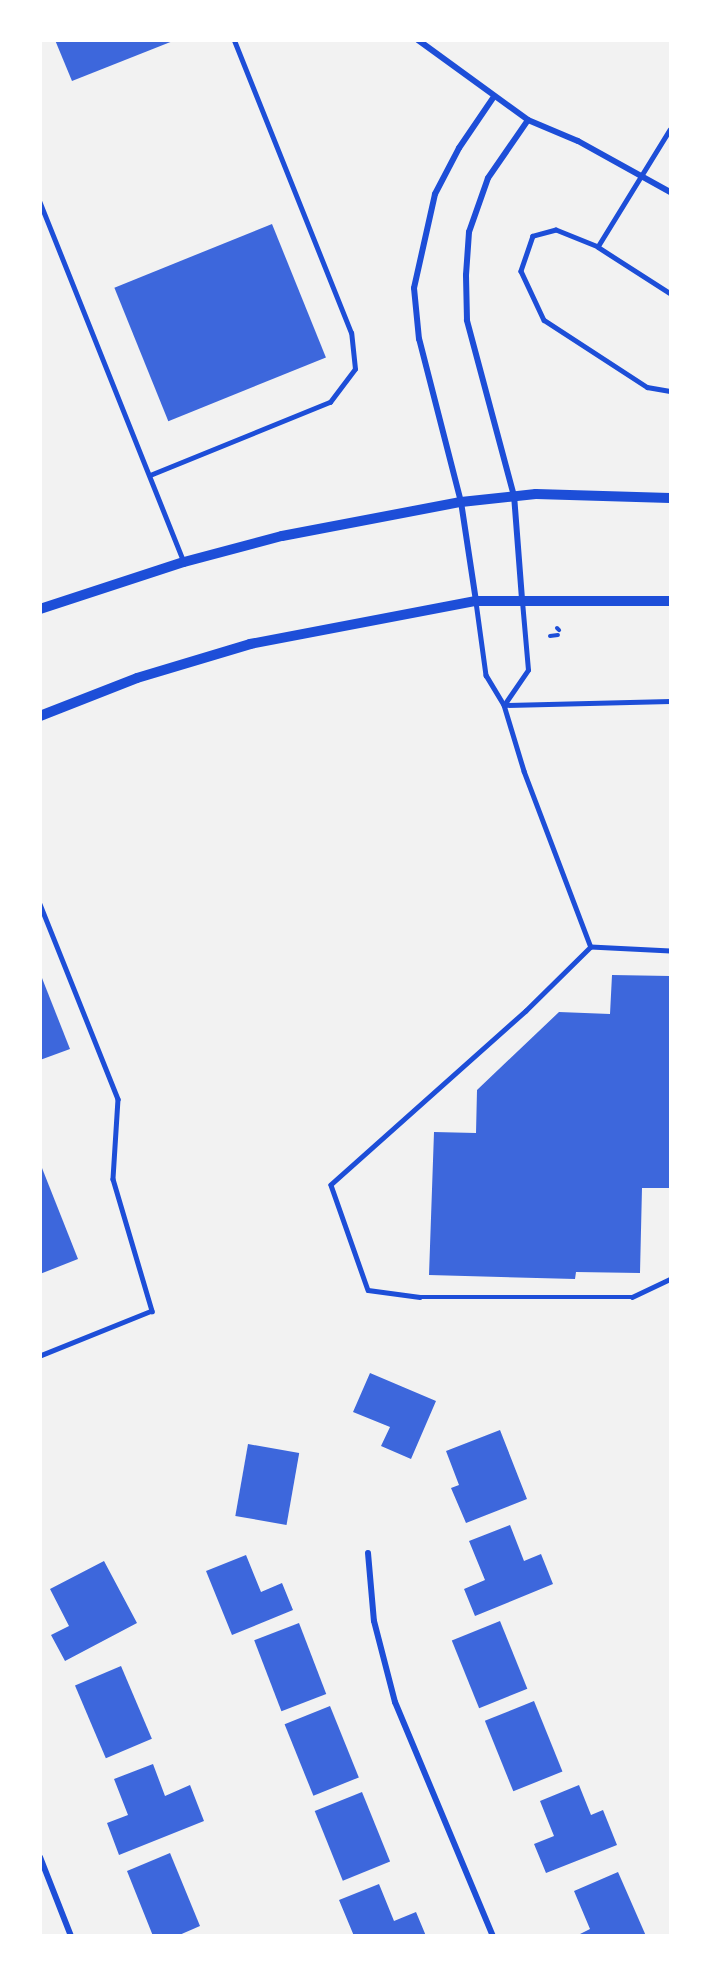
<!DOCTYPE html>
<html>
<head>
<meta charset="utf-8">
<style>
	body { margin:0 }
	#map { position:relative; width:711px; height:1976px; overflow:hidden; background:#f2f2f2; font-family:Poppins,sans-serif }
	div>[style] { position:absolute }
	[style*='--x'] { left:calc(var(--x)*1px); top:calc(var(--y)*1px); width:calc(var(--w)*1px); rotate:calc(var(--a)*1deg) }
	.building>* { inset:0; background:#3d67dc; transform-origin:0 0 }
	.path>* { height:4px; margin:-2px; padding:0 2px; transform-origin:2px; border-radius:2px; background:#1d4ed8 }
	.service>* { height:4.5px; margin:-2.25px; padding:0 2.25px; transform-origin:2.25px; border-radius:2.25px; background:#1d4ed8 }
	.minor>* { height:6px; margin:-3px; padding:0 3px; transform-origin:3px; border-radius:3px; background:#1d4ed8 }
	.tertiary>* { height:10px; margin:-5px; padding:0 5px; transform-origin:5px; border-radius:5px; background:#1d4ed8 }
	span { translate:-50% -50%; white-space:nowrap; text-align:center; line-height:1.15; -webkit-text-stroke:6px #fff; paint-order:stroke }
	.frame { position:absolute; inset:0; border:42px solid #fff; pointer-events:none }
</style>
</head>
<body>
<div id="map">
	<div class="building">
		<div style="clip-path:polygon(55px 40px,173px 40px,173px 41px,72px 81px)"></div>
		<div style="left:272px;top:224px;width:144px;height:170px;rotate:68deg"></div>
		<div style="clip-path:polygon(40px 973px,70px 1049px,40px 1060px)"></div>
		<div style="clip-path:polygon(612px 975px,670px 976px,670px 1188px,642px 1188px,640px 1273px,576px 1272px,575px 1279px,429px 1275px,434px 1132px,476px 1133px,477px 1090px,559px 1012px,610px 1014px)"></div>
		<div style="clip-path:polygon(40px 1163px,78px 1259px,40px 1274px)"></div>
		<div style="clip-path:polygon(370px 1373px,436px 1401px,411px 1459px,381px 1446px,390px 1427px,353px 1412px)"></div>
		<div style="clip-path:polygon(500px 1430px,527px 1499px,466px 1523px,451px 1488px,459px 1485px,446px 1451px)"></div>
		<div style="left:248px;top:1444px;width:52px;height:73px;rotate:10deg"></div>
		<div style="clip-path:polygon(510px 1525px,524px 1561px,541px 1554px,553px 1584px,475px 1616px,464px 1589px,485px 1580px,469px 1541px)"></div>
		<div style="clip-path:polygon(246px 1555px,261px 1592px,282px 1583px,293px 1610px,232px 1635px,206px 1571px)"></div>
		<div style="clip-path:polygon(104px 1561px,137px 1623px,65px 1661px,51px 1635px,69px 1626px,50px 1589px)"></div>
		<div style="left:500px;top:1621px;width:73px;height:52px;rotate:68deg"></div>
		<div style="left:299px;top:1623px;width:76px;height:48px;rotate:69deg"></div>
		<div style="left:121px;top:1666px;width:79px;height:50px;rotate:67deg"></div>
		<div style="left:534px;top:1701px;width:76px;height:53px;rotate:68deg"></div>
		<div style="left:330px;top:1706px;width:77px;height:49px;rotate:68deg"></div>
		<div style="clip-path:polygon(153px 1764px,165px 1796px,190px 1785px,204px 1821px,119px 1855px,107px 1823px,128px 1815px,114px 1779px)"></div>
		<div style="clip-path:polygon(579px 1785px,591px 1815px,603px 1810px,617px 1845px,546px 1873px,534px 1844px,554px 1836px,540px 1801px)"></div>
		<div style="left:362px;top:1792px;width:75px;height:51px;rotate:68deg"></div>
		<div style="clip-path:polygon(170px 1853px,200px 1926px,177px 1936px,153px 1936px,127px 1871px)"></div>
		<div style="clip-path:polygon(618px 1872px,646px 1936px,576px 1936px,590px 1929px,574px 1891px)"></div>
		<div style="clip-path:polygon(379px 1884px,394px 1921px,416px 1912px,426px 1936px,354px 1936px,339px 1900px)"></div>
	</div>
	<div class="path">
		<div style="--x:557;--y:628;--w:3;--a:45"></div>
		<div style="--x:550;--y:636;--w:8;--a:-7"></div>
	</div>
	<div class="service">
		<div style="--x:670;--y:130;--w:137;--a:121.6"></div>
		<div style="--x:598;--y:247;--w:45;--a:-158"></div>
		<div style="--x:556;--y:230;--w:24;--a:165"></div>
		<div style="--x:533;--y:236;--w:37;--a:109"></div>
		<div style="--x:521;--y:271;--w:54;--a:64.9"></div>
		<div style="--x:544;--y:320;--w:123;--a:33"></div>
		<div style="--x:647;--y:387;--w:23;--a:10"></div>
		<div style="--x:40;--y:202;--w:388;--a:68.2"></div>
		<div style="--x:598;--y:247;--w:85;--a:32.6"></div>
		<div style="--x:150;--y:475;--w:194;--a:-22.1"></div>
		<div style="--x:330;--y:402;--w:41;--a:-52.9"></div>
		<div style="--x:355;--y:369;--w:36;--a:-96"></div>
		<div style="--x:351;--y:333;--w:315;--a:-111.8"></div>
		<div style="--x:476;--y:602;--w:74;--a:82.2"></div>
		<div style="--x:486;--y:675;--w:35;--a:59"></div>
		<div style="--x:504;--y:705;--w:69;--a:73.1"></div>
		<div style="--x:524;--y:771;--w:188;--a:69.2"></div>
		<div style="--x:504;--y:705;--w:166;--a:-1.4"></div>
		<div style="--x:504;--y:705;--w:42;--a:-55.6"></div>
		<div style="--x:528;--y:670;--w:69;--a:-95"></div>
		<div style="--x:40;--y:904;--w:210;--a:68.2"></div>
		<div style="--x:118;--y:1099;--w:80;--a:93.6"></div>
		<div style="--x:113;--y:1179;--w:138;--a:73.5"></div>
		<div style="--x:152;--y:1311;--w:121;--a:158.1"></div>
		<div style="--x:670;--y:951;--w:79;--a:-177.1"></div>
		<div style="--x:591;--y:947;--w:91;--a:135.4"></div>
		<div style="--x:526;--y:1011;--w:261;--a:138.3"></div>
		<div style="--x:331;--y:1185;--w:111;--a:70.6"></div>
		<div style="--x:368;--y:1290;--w:52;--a:7.7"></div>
		<div style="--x:420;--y:1297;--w:212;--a:0"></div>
		<div style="--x:632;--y:1297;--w:42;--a:-25.3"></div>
	</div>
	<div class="minor">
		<div style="--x:418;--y:40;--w:136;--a:36"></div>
		<div style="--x:528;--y:120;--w:54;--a:22.8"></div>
		<div style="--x:578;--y:141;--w:105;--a:29"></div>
		<div style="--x:522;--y:599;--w:103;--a:-94.4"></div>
		<div style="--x:514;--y:496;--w:182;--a:-105"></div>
		<div style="--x:467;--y:320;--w:45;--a:-91.3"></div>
		<div style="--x:466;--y:275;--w:43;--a:-86"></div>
		<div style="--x:469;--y:232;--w:57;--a:-70.6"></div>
		<div style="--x:488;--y:178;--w:70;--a:-55.4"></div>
		<div style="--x:476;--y:601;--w:100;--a:-98.6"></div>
		<div style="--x:461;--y:502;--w:168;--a:-104.4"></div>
		<div style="--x:419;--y:339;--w:51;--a:-95.6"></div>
		<div style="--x:414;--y:288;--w:96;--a:-77.4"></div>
		<div style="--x:435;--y:194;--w:52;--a:-62.4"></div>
		<div style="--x:459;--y:148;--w:60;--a:-55.8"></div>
		<div style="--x:368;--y:1553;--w:68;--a:85"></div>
		<div style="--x:374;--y:1621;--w:84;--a:75.5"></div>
		<div style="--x:395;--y:1702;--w:254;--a:67.3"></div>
		<div style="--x:40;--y:1857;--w:85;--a:68.6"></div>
	</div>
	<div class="tertiary">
		<div style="--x:40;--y:609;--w:151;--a:-18.1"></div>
		<div style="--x:184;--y:562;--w:101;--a:-14.9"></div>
		<div style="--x:282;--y:536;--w:182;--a:-10.8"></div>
		<div style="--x:461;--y:502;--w:75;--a:-6.1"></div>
		<div style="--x:536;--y:494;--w:134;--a:1.7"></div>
		<div style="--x:40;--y:716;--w:104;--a:-21.4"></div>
		<div style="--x:137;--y:678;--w:118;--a:-16.7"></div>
		<div style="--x:250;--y:644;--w:230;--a:-10.8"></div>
		<div style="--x:476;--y:601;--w:194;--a:0"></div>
	</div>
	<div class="frame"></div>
</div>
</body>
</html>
